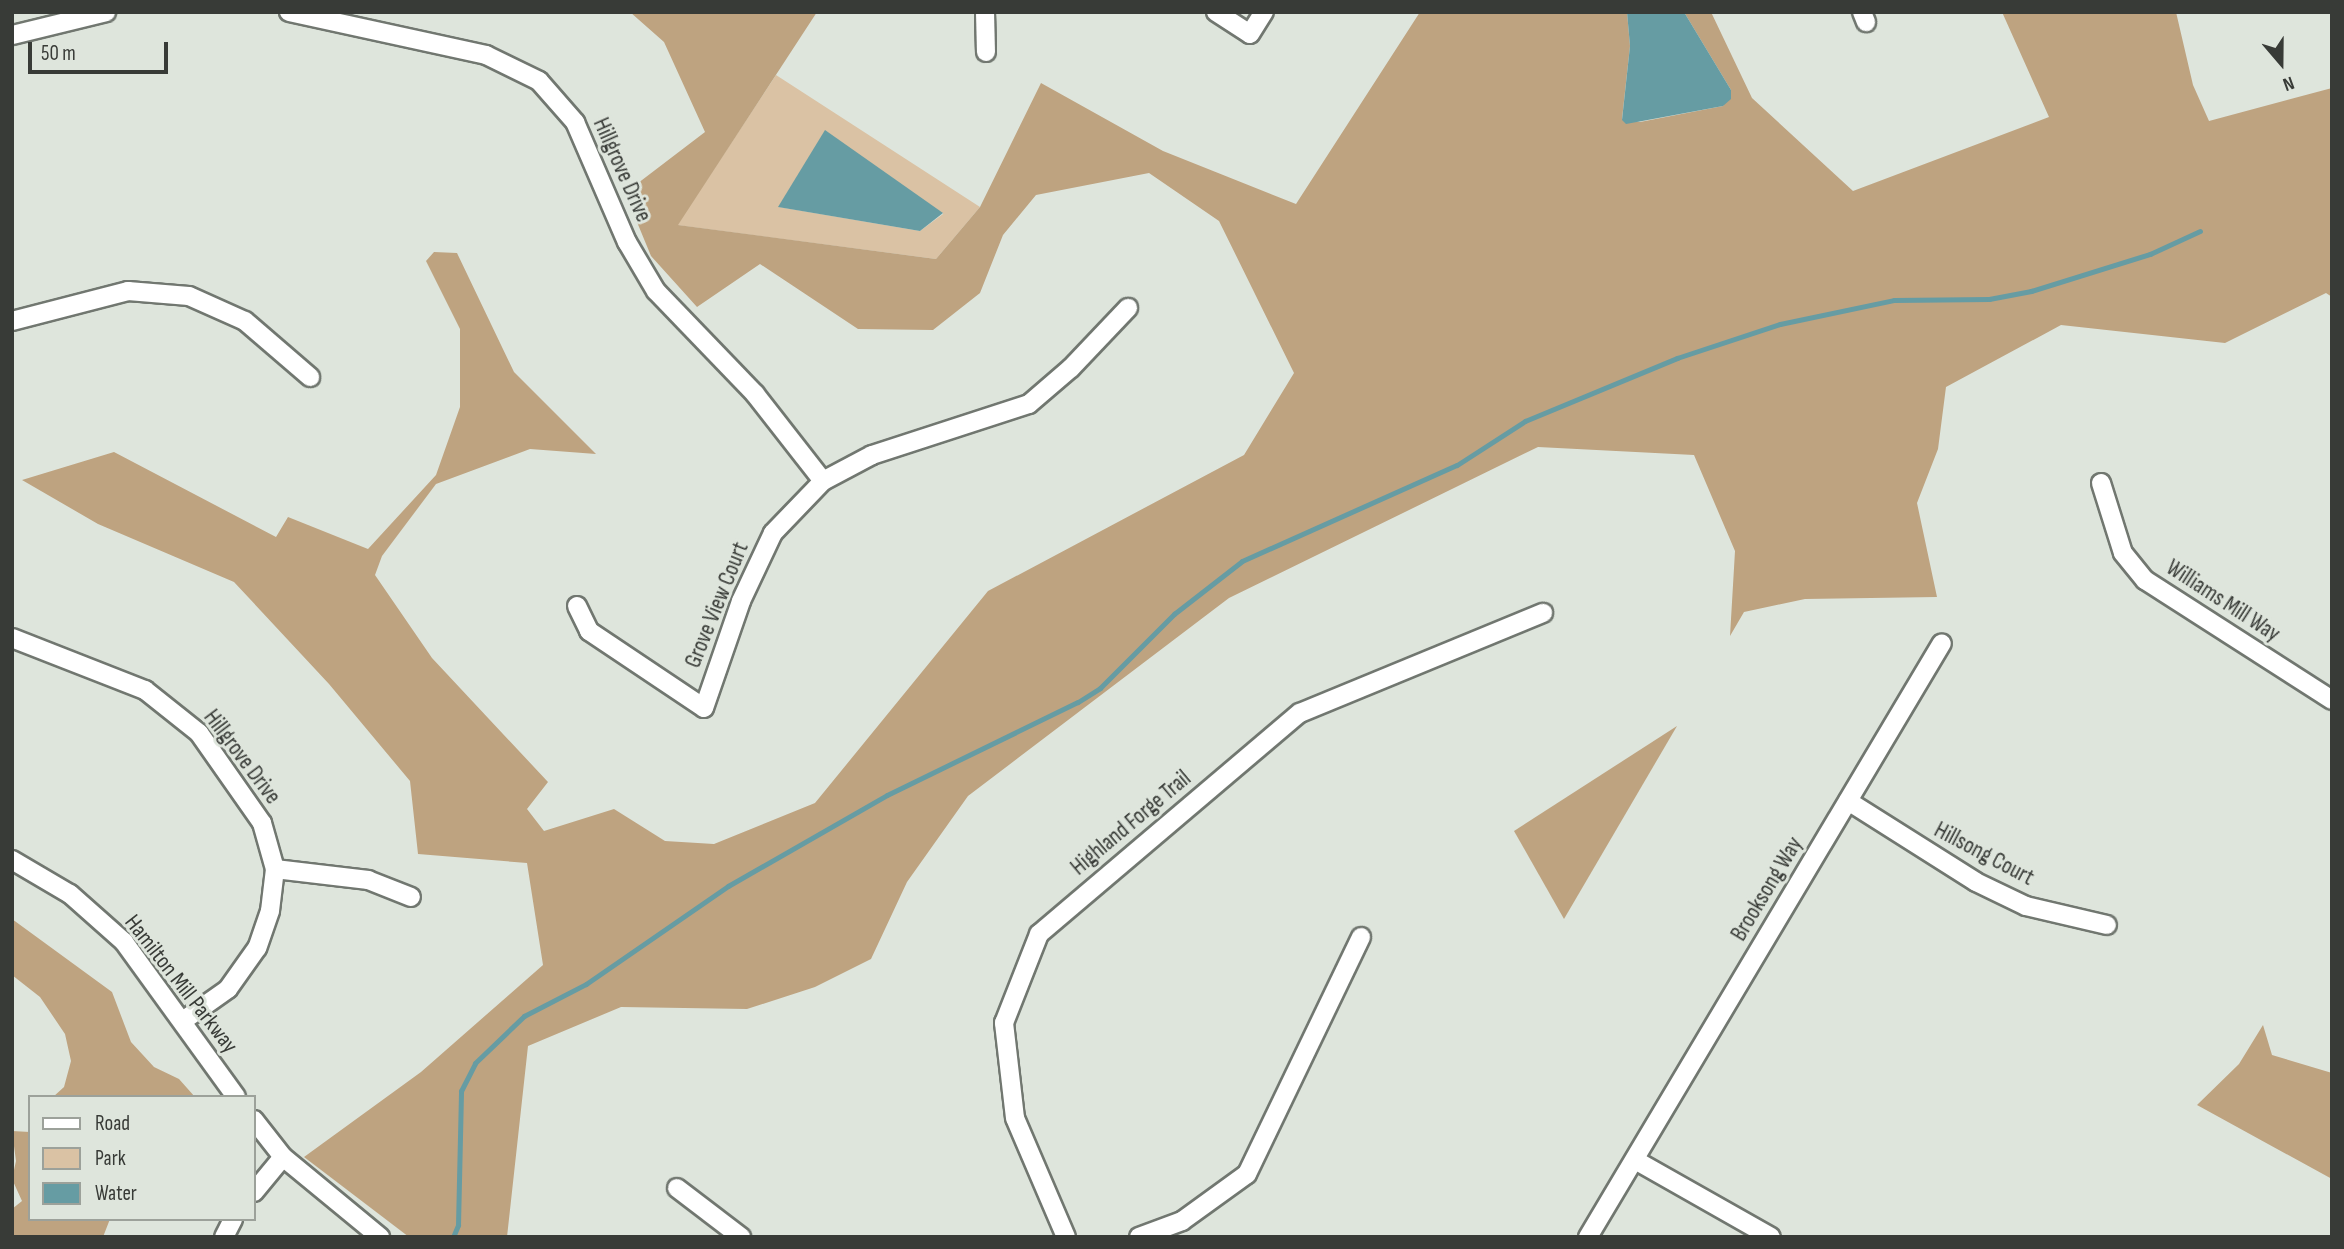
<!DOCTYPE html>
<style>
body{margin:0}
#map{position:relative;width:2344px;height:1249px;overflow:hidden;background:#dee5dc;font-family:"Sofia Sans Condensed",sans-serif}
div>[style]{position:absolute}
.green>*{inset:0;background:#dac2a4}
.forest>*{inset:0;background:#bea380}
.water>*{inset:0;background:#669ca3}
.stream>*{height:5px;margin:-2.5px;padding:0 2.5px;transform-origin:2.5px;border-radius:2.5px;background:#669ca3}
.roads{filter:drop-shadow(2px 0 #717770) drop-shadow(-2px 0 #717770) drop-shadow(0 2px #717770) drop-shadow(0 -2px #717770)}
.minor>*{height:18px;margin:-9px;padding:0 9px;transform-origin:9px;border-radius:9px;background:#fff}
span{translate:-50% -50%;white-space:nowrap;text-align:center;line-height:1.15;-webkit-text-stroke:6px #dee5dc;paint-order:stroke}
.street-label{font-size:23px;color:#383b37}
.frame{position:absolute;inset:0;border:14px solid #383b37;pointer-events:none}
.legend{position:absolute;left:28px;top:1095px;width:228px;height:126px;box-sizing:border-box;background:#dee5dc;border:2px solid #9ca19a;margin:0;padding:9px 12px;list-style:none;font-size:21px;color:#383b37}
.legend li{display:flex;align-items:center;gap:14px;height:35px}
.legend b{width:35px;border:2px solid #9ca19a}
.north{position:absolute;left:2246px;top:28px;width:70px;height:70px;-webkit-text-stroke:5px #dee5dc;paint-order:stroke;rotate:160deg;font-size:19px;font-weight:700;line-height:28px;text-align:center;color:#383b37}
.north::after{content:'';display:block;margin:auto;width:24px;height:32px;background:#383b37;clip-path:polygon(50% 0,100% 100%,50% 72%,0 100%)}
.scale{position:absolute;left:28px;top:42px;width:140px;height:32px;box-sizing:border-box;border:4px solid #383b37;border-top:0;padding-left:9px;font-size:21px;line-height:24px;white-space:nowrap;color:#383b37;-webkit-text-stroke:5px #dee5dc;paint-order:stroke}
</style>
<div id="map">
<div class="green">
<i style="clip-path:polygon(evenodd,776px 75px,980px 207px,936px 259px,677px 225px,776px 75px,779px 207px,943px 213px,943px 214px,920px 231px,779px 207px)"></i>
</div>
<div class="forest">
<i style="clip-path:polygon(630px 12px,817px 12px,678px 225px,936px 259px,980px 207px,1041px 83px,1163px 151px,1296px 204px,1420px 12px,1627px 12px,1630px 46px,1622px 119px,1640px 122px,1723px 106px,1731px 90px,1684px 12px,1711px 12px,1752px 98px,1853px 191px,2049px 117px,2002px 12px,2176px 12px,2193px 85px,2209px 121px,2332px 88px,2332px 297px,2326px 293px,2225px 343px,2061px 325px,1946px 387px,1938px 449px,1917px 503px,1937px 597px,1805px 599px,1744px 612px,1730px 636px,1735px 551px,1694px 455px,1538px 447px,1229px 598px,968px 796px,907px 882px,871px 959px,815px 987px,747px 1009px,621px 1007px,528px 1046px,507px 1237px,409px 1237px,304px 1157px,421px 1072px,543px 965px,527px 863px,418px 854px,410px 781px,329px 684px,234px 582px,98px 524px,22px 480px,114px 452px,276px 537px,288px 517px,368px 549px,436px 475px,460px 407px,460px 329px,426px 261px,434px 252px,457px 253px,514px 372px,596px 454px,530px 449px,436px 484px,382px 556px,375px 575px,432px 658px,548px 782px,527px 809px,544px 831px,614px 809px,665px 841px,714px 844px,815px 803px,988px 591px,1244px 455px,1294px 373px,1219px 221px,1149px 173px,1036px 195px,1003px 235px,980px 293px,933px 330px,858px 329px,760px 264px,697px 307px,651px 256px,625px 193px,705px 132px,664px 42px)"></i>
<i style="clip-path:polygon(1677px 726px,1564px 919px,1514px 831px)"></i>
<i style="clip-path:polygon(12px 919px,112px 992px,131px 1042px,154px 1067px,179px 1079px,195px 1097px,53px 1097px,64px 1087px,71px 1061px,65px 1034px,40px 997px,12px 975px)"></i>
<i style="clip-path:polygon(2263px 1025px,2272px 1055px,2332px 1073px,2332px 1179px,2197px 1105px,2239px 1064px)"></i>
<i style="clip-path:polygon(12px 1131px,30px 1132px,30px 1219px,110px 1219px,103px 1237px,12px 1237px,12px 1209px,22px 1201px,12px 1179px,16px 1161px)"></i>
</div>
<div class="water">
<i style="clip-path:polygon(1627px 12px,1684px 12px,1731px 90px,1731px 99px,1723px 106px,1626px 124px,1622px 120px,1630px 46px)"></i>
<i style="clip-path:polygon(825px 130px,943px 213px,920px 231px,778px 207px)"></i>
</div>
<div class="stream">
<i style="left:453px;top:1237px;width:13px;rotate:-67deg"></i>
<i style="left:458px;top:1225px;width:134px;rotate:-88.7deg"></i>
<i style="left:461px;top:1091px;width:31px;rotate:-63deg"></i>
<i style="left:475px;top:1063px;width:68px;rotate:-43.8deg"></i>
<i style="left:524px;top:1016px;width:70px;rotate:-27.3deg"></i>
<i style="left:586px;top:984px;width:173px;rotate:-34.6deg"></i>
<i style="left:728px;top:886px;width:183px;rotate:-29.8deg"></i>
<i style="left:887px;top:795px;width:212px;rotate:-26deg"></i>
<i style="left:1078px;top:702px;width:26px;rotate:-32deg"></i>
<i style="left:1100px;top:688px;width:105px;rotate:-45deg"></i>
<i style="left:1174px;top:614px;width:86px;rotate:-37.9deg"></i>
<i style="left:1242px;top:561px;width:235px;rotate:-24.1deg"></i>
<i style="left:1457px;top:465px;width:81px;rotate:-32.9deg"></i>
<i style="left:1525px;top:421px;width:165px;rotate:-22.5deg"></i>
<i style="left:1677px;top:358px;width:108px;rotate:-18.3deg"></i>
<i style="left:1780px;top:324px;width:116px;rotate:-11.9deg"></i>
<i style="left:1894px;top:300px;width:95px;rotate:-0.6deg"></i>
<i style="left:1989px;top:299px;width:43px;rotate:-10.8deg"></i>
<i style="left:2031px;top:291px;width:125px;rotate:-17.3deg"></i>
<i style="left:2150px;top:254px;width:55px;rotate:-24.7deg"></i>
</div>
<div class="roads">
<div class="minor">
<i style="left:289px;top:12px;width:202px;rotate:12.3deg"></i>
<i style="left:486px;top:55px;width:59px;rotate:26.1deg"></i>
<i style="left:539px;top:81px;width:55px;rotate:48.7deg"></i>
<i style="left:575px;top:122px;width:131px;rotate:66.6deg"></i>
<i style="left:627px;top:242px;width:57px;rotate:59.4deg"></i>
<i style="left:656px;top:291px;width:143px;rotate:46.1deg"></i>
<i style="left:755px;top:394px;width:110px;rotate:52deg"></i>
<i style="left:985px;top:12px;width:40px;rotate:88.6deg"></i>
<i style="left:1216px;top:12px;width:40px;rotate:32.9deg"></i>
<i style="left:1250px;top:34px;width:26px;rotate:-58deg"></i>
<i style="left:1862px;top:12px;width:11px;rotate:68deg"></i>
<i style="left:12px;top:35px;width:97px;rotate:-13.7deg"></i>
<i style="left:12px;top:321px;width:120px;rotate:-14.5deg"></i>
<i style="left:128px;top:291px;width:61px;rotate:4.7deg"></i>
<i style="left:189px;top:296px;width:61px;rotate:24.1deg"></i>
<i style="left:245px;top:321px;width:86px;rotate:40.7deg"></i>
<i style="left:2101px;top:483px;width:73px;rotate:72.6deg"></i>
<i style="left:2123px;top:553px;width:35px;rotate:51deg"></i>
<i style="left:2145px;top:580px;width:222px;rotate:32.7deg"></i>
<i style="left:577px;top:606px;width:28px;rotate:64deg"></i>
<i style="left:589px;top:631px;width:138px;rotate:33.8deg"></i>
<i style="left:704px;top:708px;width:113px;rotate:-70.9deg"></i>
<i style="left:741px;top:601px;width:75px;rotate:-64.8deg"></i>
<i style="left:773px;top:533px;width:72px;rotate:-46.1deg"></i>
<i style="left:823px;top:481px;width:55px;rotate:-28deg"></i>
<i style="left:872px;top:455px;width:165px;rotate:-18deg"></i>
<i style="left:1029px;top:404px;width:55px;rotate:-40.6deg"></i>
<i style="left:1071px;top:368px;width:83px;rotate:-46.5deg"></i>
<i style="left:12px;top:638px;width:143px;rotate:21.4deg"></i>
<i style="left:145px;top:690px;width:69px;rotate:38.5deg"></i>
<i style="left:199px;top:733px;width:110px;rotate:55deg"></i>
<i style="left:262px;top:823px;width:48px;rotate:74.2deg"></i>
<i style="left:275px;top:869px;width:42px;rotate:96.8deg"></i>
<i style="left:270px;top:911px;width:39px;rotate:109deg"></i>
<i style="left:257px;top:948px;width:50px;rotate:125.3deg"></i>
<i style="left:228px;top:989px;width:54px;rotate:144.8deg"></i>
<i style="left:1848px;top:801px;width:151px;rotate:32.3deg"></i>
<i style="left:1976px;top:882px;width:55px;rotate:25.6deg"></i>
<i style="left:2026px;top:906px;width:83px;rotate:13.2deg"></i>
<i style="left:12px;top:860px;width:67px;rotate:30.4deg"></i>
<i style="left:70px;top:894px;width:72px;rotate:41.6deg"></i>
<i style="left:124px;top:942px;width:191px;rotate:54.1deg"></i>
<i style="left:275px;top:869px;width:94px;rotate:6.7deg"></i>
<i style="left:368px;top:880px;width:46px;rotate:21.6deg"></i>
<i style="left:254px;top:1120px;width:47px;rotate:51.9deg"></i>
<i style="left:283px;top:1157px;width:126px;rotate:39.5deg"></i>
<i style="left:1635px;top:1160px;width:156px;rotate:29.5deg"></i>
<i style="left:677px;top:1188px;width:81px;rotate:37.4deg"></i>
<i style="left:254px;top:1192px;width:45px;rotate:-50.4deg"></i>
<i style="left:224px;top:1237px;width:20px;rotate:-63deg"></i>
<i style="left:1066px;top:1237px;width:129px;rotate:-113.2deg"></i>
<i style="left:1015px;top:1118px;width:96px;rotate:-96.6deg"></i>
<i style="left:1004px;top:1023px;width:96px;rotate:-68.5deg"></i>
<i style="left:1039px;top:934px;width:342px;rotate:-40.3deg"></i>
<i style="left:1300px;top:713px;width:263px;rotate:-22.4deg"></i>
<i style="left:1139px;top:1237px;width:46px;rotate:-20.4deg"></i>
<i style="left:1182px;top:1221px;width:80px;rotate:-35.9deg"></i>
<i style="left:1247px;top:1174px;width:263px;rotate:-64.3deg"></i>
<i style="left:1588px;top:1237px;width:691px;rotate:-59.21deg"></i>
</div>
</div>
<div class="street-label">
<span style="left:622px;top:170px;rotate:66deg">Hillgrove Drive</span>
<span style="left:2223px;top:601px;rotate:33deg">Williams Mill Way</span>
<span style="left:717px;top:605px;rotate:-68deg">Grove View Court</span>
<span style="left:242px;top:757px;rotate:53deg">Hillgrove Drive</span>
<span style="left:1131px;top:823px;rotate:-40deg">Highland Forge Trail</span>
<span style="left:1984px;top:854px;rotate:28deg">Hillsong Court</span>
<span style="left:1767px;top:889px;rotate:-59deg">Brooksong Way</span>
<span style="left:181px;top:984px;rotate:52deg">Hamilton Mill Parkway</span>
</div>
<div class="frame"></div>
<ul class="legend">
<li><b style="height:9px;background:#fff"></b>Road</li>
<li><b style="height:19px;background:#dac2a4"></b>Park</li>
<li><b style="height:19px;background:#669ca3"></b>Water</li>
</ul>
<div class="north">N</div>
<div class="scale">50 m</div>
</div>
